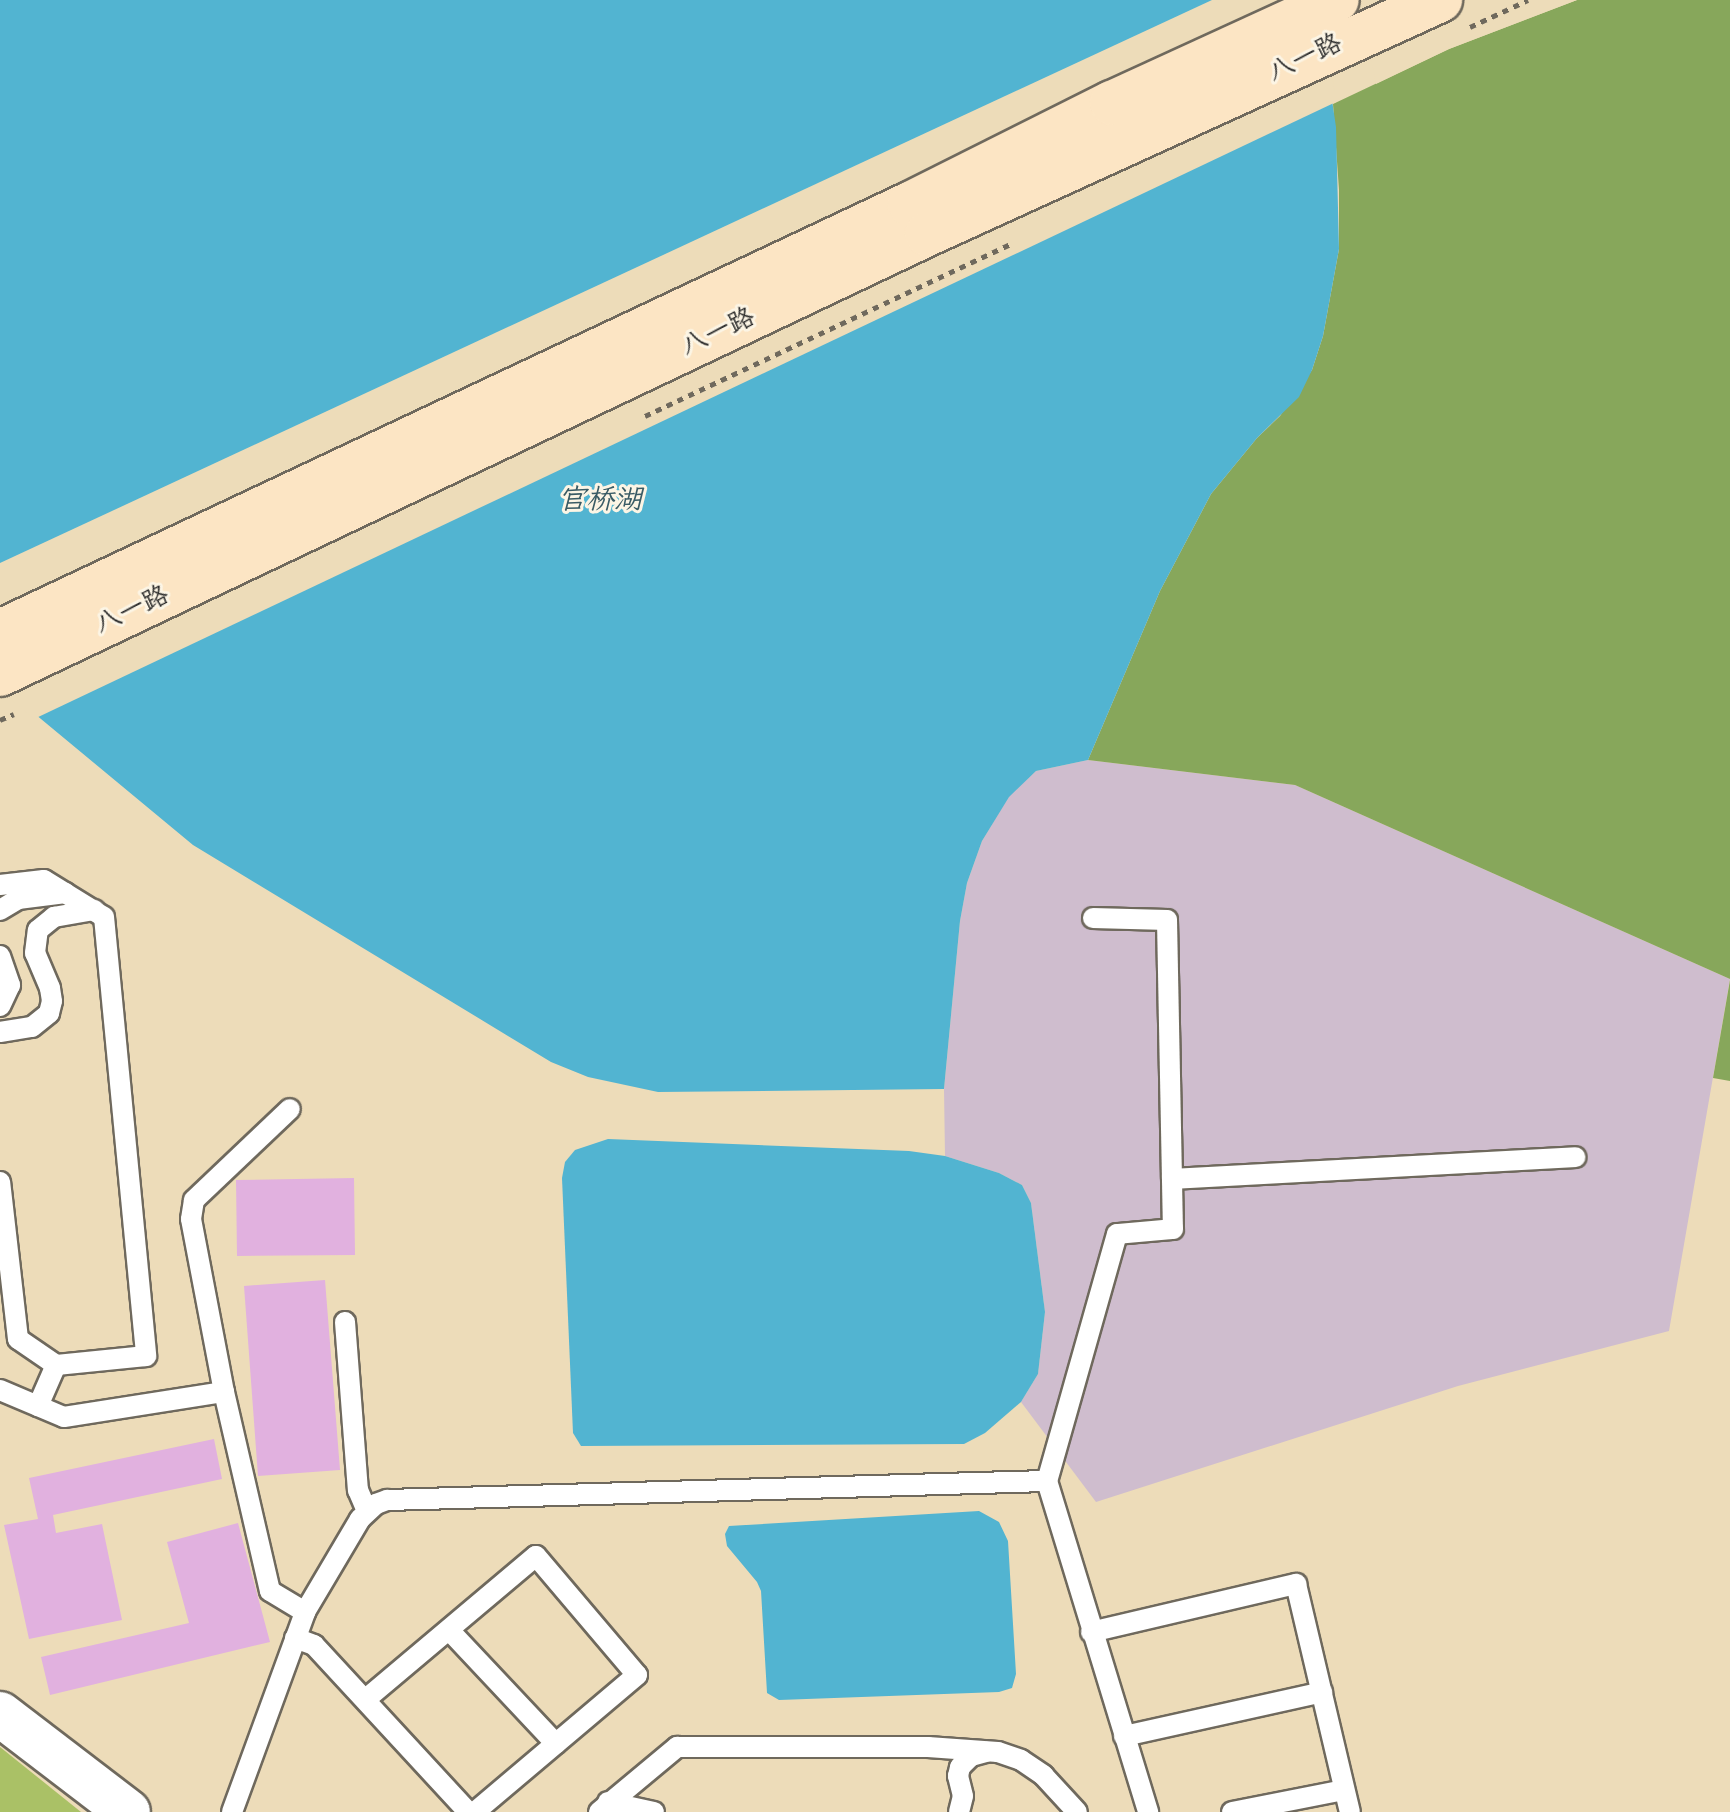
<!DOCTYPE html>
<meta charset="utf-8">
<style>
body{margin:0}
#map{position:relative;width:1730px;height:1812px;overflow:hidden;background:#eddcb9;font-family:Dekko,"LXGW WenKai TC",sans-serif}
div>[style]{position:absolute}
.industrial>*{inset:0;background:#cfbdce}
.green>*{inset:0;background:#aac166}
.forest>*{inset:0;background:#87a75b}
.water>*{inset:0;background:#52b4d1}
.pier>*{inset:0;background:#eddcb9}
.building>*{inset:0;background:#e1b1df}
.path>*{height:5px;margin-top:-2.5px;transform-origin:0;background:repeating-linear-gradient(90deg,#6f695d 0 6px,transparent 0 12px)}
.roads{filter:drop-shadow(2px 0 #6f695d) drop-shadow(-2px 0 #6f695d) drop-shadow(0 2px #6f695d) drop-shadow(0 -2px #6f695d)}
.service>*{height:20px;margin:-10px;padding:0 10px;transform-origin:10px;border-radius:10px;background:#fff}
.tertiary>*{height:44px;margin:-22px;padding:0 22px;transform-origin:22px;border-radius:22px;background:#fff}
.secondary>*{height:44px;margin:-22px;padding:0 22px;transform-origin:22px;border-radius:22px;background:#fce5c4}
span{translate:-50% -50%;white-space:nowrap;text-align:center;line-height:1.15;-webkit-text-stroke:6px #fcf5e5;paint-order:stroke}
.street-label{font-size:26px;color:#2b2b2b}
.water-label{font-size:28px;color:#395b65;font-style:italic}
</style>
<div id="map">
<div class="industrial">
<i style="clip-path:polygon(1088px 760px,1295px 785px,1730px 979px,1669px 1331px,1458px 1386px,1096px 1502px,1021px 1402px,1038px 1374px,1045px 1312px,1031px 1203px,1022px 1185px,999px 1173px,945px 1156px,944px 1089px,960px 921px,967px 883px,982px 841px,1009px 796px,1036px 771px)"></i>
</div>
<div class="green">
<i style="clip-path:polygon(0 1747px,81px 1812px,0 1812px)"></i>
</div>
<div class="forest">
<i style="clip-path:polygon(1577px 0,1730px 0,1730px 979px,1295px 785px,1088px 760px,1160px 591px,1211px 494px,1257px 438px,1280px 416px,1312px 370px,1323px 336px,1339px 249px,1339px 190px,1333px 104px,1449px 49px)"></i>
<i style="clip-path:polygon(1730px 980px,1730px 1081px,1713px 1078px)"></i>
</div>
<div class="water">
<i style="clip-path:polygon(0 0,1317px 0,1336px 127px,1339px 249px,1323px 336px,1312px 370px,1299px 397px,1257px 438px,1211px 494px,1160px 591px,1088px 760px,1036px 771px,1009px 797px,982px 841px,967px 883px,960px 921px,944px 1089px,658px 1092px,588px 1077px,551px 1062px,193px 845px,0 685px)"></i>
<i style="clip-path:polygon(608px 1139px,909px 1151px,945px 1156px,999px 1173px,1022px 1185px,1031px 1203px,1045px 1312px,1038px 1374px,1021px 1402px,985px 1433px,964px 1444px,581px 1446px,573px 1433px,562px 1178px,565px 1162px,575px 1150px)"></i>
<i style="clip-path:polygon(979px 1511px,999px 1522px,1008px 1541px,1016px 1674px,1012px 1688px,999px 1692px,779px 1700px,767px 1693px,761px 1591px,757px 1582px,727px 1546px,725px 1534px,729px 1526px)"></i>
</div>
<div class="pier">
<i style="clip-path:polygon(1212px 0,1321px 0,1336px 102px,34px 719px,0 690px,0 563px)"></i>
<i style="clip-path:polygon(1360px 0,1577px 0,1449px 49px,1376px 84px)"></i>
</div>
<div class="building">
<i style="clip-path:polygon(354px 1178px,355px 1255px,237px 1256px,236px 1180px)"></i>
<i style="clip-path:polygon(325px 1280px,340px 1470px,258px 1476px,244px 1286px)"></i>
<i style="clip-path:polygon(214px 1439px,222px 1479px,53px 1515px,56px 1533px,102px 1524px,122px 1620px,29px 1639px,4px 1525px,38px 1519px,29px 1478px)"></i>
<i style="clip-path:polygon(238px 1523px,270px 1642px,50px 1695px,41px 1657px,189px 1623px,167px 1542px)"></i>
</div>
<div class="path">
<i style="left:1470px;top:27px;width:64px;rotate:-25deg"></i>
<i style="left:645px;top:416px;width:406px;rotate:-25.2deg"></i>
<i style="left:0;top:720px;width:15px;rotate:-23deg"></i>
</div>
<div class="roads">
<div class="service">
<i style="left:0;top:885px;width:44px;rotate:-6.5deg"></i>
<i style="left:44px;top:880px;width:70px;rotate:31.7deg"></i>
<i style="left:104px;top:917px;width:441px;rotate:84.5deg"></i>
<i style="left:146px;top:1356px;width:90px;rotate:174.3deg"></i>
<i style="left:56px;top:1365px;width:46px;rotate:-145.6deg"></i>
<i style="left:18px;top:1339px;width:158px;rotate:-96.5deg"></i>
<i style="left:0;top:910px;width:21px;rotate:-31deg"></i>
<i style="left:18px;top:899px;width:48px;rotate:-7.1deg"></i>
<i style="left:1093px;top:918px;width:74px;rotate:1.5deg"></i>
<i style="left:1167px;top:920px;width:309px;rotate:88.9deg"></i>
<i style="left:1173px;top:1229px;width:56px;rotate:174.9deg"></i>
<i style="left:1117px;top:1234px;width:257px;rotate:105.8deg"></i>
<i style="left:1047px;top:1481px;width:346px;rotate:73deg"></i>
<i style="left:0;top:956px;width:31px;rotate:71deg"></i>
<i style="left:10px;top:985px;width:23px;rotate:115deg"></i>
<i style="left:0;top:1032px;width:32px;rotate:-9deg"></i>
<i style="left:32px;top:1027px;width:22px;rotate:-39deg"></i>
<i style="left:49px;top:1013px;width:12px;rotate:-76deg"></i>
<i style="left:52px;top:1001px;width:13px;rotate:-99deg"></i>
<i style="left:50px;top:988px;width:38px;rotate:-113deg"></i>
<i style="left:35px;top:953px;width:23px;rotate:-83deg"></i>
<i style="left:38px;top:930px;width:21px;rotate:-39deg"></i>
<i style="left:54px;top:917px;width:41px;rotate:-9.9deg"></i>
<i style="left:1172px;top:1179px;width:404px;rotate:-3.1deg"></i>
<i style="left:345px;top:1322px;width:169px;rotate:85.6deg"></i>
<i style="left:358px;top:1490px;width:23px;rotate:67deg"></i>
<i style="left:0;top:1390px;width:69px;rotate:22.9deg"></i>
<i style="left:64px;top:1417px;width:162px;rotate:-8.9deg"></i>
<i style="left:224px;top:1392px;width:204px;rotate:77deg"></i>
<i style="left:270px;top:1591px;width:41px;rotate:31deg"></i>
<i style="left:224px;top:1392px;width:176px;rotate:-100.8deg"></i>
<i style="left:191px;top:1219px;width:19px;rotate:-81deg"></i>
<i style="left:194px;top:1200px;width:132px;rotate:-43.5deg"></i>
<i style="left:38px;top:1406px;width:45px;rotate:-66.3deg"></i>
<i style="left:449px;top:1630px;width:156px;rotate:46.8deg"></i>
<i style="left:1091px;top:1632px;width:211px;rotate:-13.2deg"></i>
<i style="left:1296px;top:1584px;width:234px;rotate:76.7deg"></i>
<i style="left:295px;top:1638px;width:20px;rotate:20deg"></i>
<i style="left:314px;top:1645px;width:227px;rotate:47.3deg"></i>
<i style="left:366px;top:1699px;width:222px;rotate:-40.1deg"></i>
<i style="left:536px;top:1556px;width:156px;rotate:49.7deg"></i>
<i style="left:637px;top:1675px;width:212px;rotate:139.8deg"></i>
<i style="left:1124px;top:1736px;width:203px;rotate:-12.5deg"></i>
<i style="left:608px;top:1802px;width:47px;rotate:12.3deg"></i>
<i style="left:232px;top:1812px;width:213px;rotate:-69.9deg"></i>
<i style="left:305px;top:1612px;width:108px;rotate:-59.4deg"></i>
<i style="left:360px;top:1519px;width:22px;rotate:-43deg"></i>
<i style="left:376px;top:1504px;width:12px;rotate:-20deg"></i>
<i style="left:387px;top:1500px;width:660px;rotate:-1.65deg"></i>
<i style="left:599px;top:1812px;width:102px;rotate:-39.8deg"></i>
<i style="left:677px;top:1747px;width:251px"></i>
<i style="left:928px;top:1747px;width:70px;rotate:4.1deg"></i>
<i style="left:998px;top:1752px;width:24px;rotate:19deg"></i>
<i style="left:1021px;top:1760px;width:27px;rotate:34deg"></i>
<i style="left:1043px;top:1775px;width:50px;rotate:47.4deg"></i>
<i style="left:959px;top:1812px;width:16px;rotate:-76deg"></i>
<i style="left:963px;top:1796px;width:21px;rotate:-104deg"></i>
<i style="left:958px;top:1776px;width:9px;rotate:-77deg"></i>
<i style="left:960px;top:1767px;width:16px;rotate:-45deg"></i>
<i style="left:971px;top:1756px;width:16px;rotate:-15deg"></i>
<i style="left:1232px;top:1812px;width:114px;rotate:-11.1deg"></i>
</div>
<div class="tertiary">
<i style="left:0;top:1714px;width:161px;rotate:37.4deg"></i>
</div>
<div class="secondary">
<i style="left:0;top:632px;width:1006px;rotate:-25.19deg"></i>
<i style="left:910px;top:204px;width:226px;rotate:-26.6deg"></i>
<i style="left:1112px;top:103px;width:247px;rotate:-24.6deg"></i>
<i style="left:0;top:674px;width:1026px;rotate:-25.39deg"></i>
<i style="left:927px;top:234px;width:564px;rotate:-24.52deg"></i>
</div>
</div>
<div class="street-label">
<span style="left:1306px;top:60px;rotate:-25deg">八一路</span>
<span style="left:719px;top:334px;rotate:-25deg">八一路</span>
<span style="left:133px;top:612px;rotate:-25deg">八一路</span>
</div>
<div class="water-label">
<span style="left:600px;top:503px">官桥湖</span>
</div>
</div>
